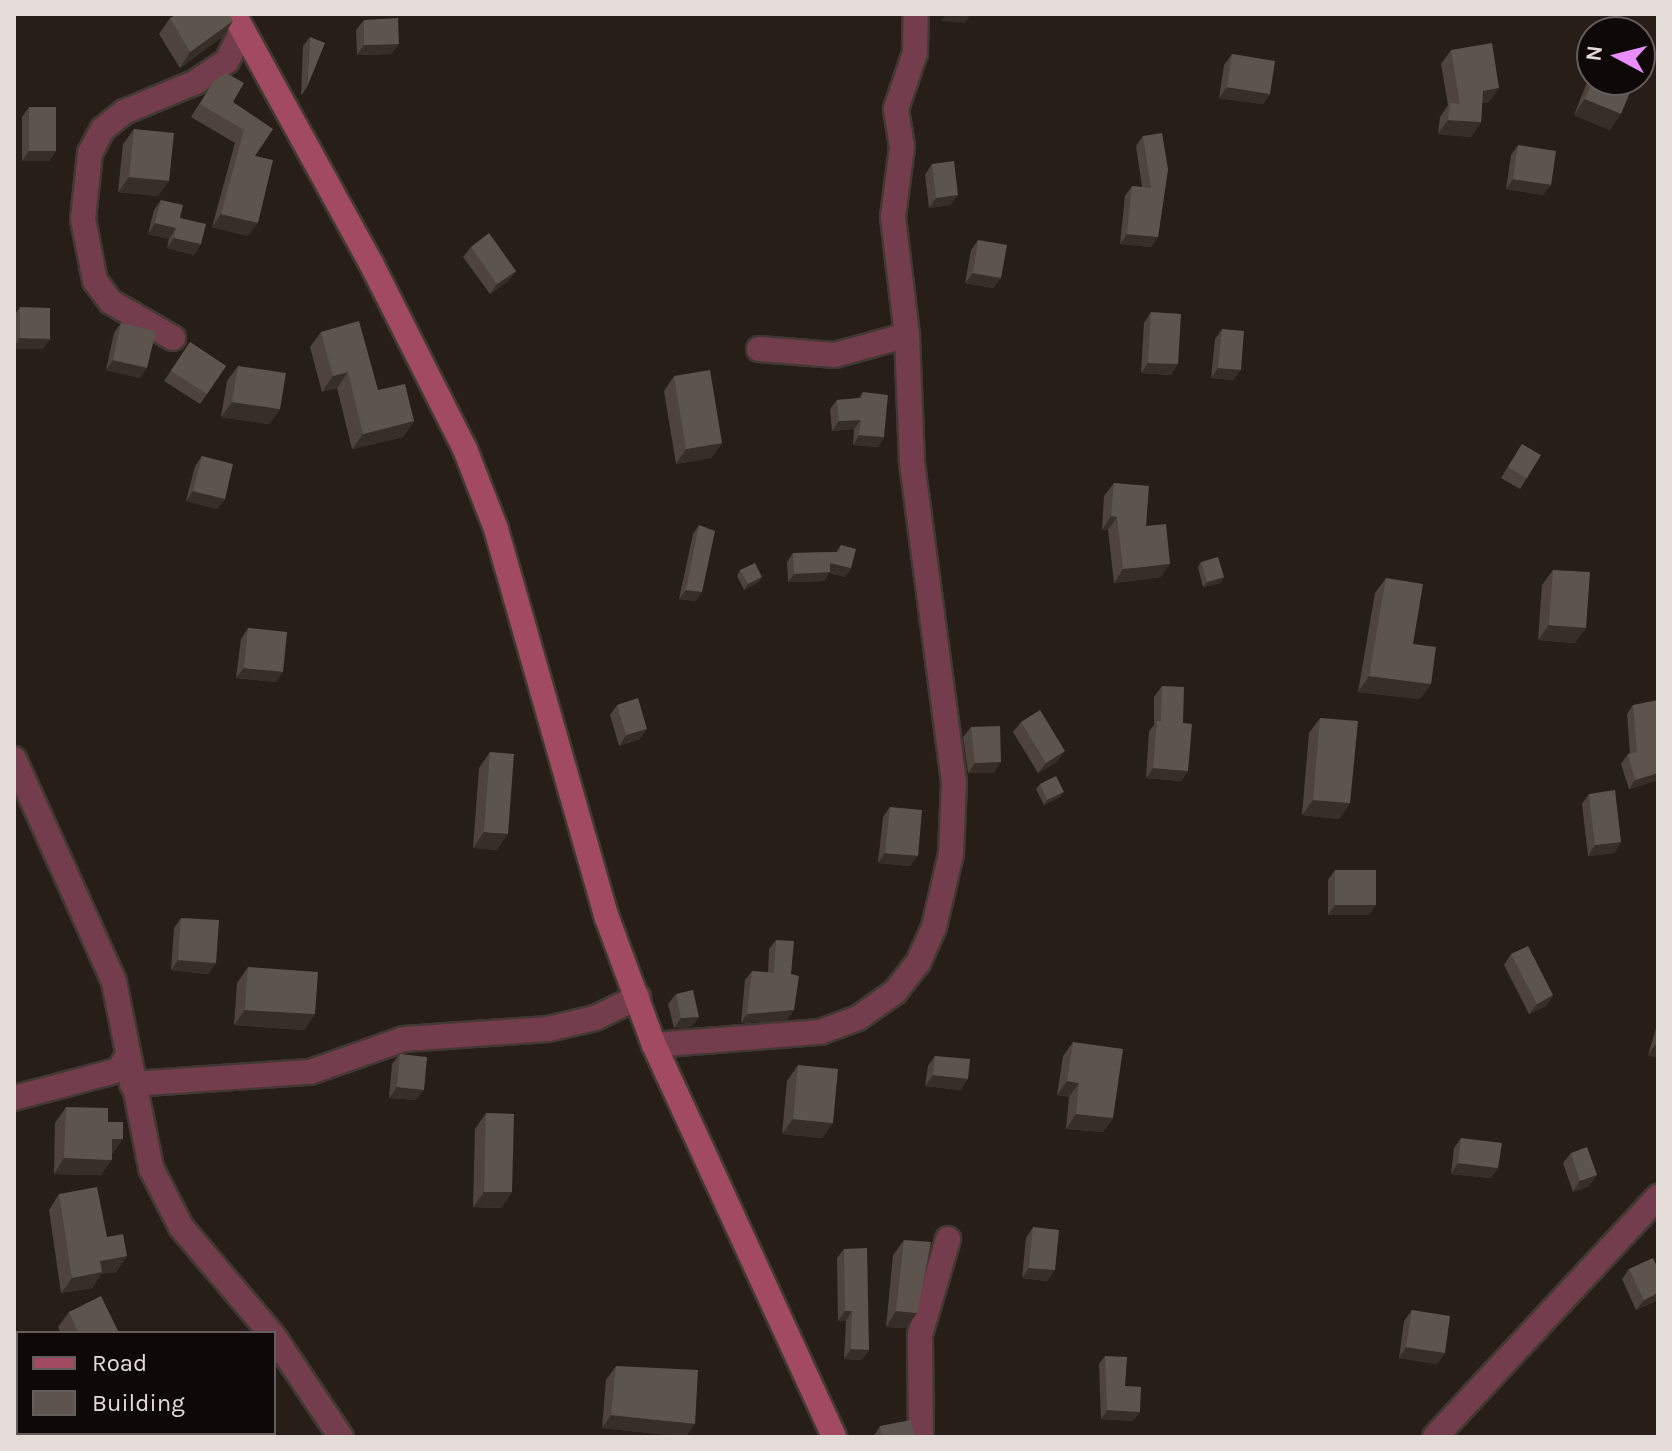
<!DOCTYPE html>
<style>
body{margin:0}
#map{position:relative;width:1672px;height:1451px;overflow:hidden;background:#281e19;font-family:Karla,sans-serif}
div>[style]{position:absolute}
.roads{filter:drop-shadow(2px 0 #423834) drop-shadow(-2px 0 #423834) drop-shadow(0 2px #423834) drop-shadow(0 -2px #423834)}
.minor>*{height:24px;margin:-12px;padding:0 12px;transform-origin:12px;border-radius:12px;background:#743d4b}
.secondary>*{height:24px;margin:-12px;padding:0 12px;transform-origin:12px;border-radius:12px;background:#a24a62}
.wall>*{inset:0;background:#4e433f}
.shaded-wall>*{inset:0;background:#382e29}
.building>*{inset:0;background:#5e544f}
span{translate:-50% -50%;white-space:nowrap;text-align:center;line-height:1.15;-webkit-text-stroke:6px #0e0907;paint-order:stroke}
.frame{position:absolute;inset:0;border:16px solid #e3dbd8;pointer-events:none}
.legend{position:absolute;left:16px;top:1331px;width:260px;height:104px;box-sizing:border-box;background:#0e0907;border:2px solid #635d5b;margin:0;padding:10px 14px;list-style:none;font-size:24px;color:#e3dbd8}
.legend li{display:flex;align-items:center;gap:16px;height:40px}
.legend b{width:40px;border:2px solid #635d5b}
.north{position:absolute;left:1576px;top:16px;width:80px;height:80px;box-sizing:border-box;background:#0e0907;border:2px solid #635d5b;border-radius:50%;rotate:277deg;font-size:22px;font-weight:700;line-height:32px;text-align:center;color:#e3dbd8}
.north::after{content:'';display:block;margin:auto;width:28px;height:36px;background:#e88eff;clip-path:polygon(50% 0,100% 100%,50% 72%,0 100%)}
</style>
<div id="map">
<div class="roads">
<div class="minor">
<i style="left:173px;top:338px;width:72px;rotate:-149.9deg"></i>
<i style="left:111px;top:302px;width:26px;rotate:-127deg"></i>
<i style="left:95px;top:281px;width:63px;rotate:-101deg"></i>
<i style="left:83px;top:219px;width:66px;rotate:-83.9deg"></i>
<i style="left:90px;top:153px;width:27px;rotate:-62deg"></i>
<i style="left:103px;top:129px;width:27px;rotate:-39deg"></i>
<i style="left:124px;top:112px;width:78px;rotate:-22.6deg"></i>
<i style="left:196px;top:82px;width:37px;rotate:-34deg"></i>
<i style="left:227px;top:61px;width:34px;rotate:-64deg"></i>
<i style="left:759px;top:349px;width:76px;rotate:4.5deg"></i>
<i style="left:835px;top:355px;width:75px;rotate:-15.5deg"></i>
<i style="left:14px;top:759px;width:244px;rotate:65.8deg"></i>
<i style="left:114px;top:982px;width:190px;rotate:78.7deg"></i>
<i style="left:151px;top:1168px;width:66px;rotate:63deg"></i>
<i style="left:181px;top:1227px;width:139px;rotate:49.7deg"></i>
<i style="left:654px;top:1045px;width:167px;rotate:-4.5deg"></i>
<i style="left:820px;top:1032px;width:40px;rotate:-20.2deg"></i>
<i style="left:858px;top:1018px;width:45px;rotate:-35.1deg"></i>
<i style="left:895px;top:992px;width:37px;rotate:-52deg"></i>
<i style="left:918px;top:963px;width:39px;rotate:-66deg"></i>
<i style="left:934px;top:927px;width:75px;rotate:-76.9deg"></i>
<i style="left:951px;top:854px;width:72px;rotate:-87.6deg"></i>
<i style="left:954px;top:782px;width:324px;rotate:-97.5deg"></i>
<i style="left:912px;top:461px;width:126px;rotate:-92.3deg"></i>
<i style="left:907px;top:335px;width:119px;rotate:-96.8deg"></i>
<i style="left:893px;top:217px;width:71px;rotate:-82.7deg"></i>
<i style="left:902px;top:147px;width:38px;rotate:-99deg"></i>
<i style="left:896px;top:109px;width:59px;rotate:-71.3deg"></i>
<i style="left:915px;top:53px;width:39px;rotate:-89deg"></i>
<i style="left:132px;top:1084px;width:178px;rotate:-3.9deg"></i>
<i style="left:310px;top:1072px;width:100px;rotate:-19.3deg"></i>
<i style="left:404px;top:1039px;width:144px;rotate:-4deg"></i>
<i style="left:548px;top:1029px;width:48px;rotate:-13.2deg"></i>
<i style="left:595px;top:1018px;width:48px;rotate:-26deg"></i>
<i style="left:14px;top:1098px;width:109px;rotate:-14.9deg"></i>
<i style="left:119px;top:1070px;width:17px;rotate:-59deg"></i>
<i style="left:274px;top:1337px;width:120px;rotate:56.2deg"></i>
<i style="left:921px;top:1437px;width:102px;rotate:-90.6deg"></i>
<i style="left:920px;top:1335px;width:100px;rotate:-73.7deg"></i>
<i style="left:1435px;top:1437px;width:328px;rotate:-47.1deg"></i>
</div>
<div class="secondary">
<i style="left:234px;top:14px;width:286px;rotate:61.2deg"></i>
<i style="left:372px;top:265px;width:206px;rotate:63.2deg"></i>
<i style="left:465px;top:449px;width:86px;rotate:68.8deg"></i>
<i style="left:496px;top:529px;width:405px;rotate:74.1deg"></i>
<i style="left:607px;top:918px;width:135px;rotate:69.7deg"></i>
<i style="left:654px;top:1045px;width:431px;rotate:65.3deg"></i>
</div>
</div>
<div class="wall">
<i style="clip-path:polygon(170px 18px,233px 21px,222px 37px,180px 68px,159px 34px)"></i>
<i style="clip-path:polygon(364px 20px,399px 44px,391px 54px,357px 55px,356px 30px)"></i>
<i style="clip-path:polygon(310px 37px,307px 87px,301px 96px,303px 46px)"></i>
<i style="clip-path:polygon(1451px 50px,1489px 102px,1482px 103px,1481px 122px,1471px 137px,1438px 134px,1440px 117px,1448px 105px,1441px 64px)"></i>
<i style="clip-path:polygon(1232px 54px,1270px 94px,1263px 104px,1219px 98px,1224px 65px)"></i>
<i style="clip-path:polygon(1592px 70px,1592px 80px,1610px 130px,1574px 115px)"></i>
<i style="clip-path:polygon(213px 82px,233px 102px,255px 156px,248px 236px,212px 227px,235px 143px,191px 117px)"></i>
<i style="clip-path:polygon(29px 107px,56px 151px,49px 161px,22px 161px,22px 117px)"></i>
<i style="clip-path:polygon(134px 129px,158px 196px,118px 192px,123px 144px)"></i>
<i style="clip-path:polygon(1143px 136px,1168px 169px,1158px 237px,1151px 247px,1120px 244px,1125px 196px,1132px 186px,1142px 187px,1136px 146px)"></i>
<i style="clip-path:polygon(1518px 145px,1543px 195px,1506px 189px,1511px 155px)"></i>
<i style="clip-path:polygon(932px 164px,951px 205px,929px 208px,925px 175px)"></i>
<i style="clip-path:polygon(161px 200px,180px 218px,201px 244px,194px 255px,167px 248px,169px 239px,148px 234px,154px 210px)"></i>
<i style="clip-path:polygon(978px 240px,1001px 278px,993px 288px,965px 283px,971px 250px)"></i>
<i style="clip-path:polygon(471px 247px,516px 271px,508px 281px,490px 294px,463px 257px)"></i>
<i style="clip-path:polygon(20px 307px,43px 349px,14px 349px,14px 316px)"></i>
<i style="clip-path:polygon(1151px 312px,1171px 375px,1141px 373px,1144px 323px)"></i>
<i style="clip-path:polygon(121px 323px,140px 378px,106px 370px,114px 333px)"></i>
<i style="clip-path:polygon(1222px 329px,1233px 380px,1211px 378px,1215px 339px)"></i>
<i style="clip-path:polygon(321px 332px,378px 390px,414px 421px,403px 437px,352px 449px,337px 388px,322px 392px,310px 347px)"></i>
<i style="clip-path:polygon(190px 342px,226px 366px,200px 404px,164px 381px)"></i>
<i style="clip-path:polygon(238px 366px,280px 409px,269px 424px,221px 417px,227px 381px)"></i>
<i style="clip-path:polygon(674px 376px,722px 443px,711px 458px,676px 464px,664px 391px)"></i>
<i style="clip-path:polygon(863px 392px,884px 437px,878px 447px,853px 445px,854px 429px,832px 431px,830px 409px,837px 400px,859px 398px)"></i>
<i style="clip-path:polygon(1522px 444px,1527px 478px,1520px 489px,1501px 478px)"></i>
<i style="clip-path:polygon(202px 456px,225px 499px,217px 509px,186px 501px,195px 466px)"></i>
<i style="clip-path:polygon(1114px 483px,1146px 526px,1161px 577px,1114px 583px,1108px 530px,1102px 530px,1104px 496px)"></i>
<i style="clip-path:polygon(699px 525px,696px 601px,679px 599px,693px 534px)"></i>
<i style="clip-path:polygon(841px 545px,851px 568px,845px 577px,829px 573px,824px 581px,788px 582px,787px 562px,793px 553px,836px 552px)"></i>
<i style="clip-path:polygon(1201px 562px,1224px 577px,1220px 583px,1203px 587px,1198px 567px)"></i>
<i style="clip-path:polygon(740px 570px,759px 582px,744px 590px,737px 576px)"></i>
<i style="clip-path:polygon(1553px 570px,1575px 643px,1538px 640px,1542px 585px)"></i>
<i style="clip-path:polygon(1386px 578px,1413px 644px,1431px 684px,1420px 699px,1358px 692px,1375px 593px)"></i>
<i style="clip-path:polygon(248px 628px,276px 682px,236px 678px,241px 639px)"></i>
<i style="clip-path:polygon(1162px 686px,1183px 723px,1188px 771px,1181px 781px,1146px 778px,1149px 731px,1154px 725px,1154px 697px)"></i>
<i style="clip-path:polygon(617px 705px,640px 739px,619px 746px,610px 715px)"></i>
<i style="clip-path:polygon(1633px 705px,1655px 781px,1629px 789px,1621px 764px,1628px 754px,1630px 754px,1627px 714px)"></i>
<i style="clip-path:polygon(1320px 718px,1350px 803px,1339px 819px,1302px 815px,1309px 733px)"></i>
<i style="clip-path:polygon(1021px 722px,1057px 762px,1038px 773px,1013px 732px)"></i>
<i style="clip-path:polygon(971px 727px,994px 773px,968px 773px,963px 737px)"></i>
<i style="clip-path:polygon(490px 752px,497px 850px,473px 848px,479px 768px)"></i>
<i style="clip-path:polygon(1040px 784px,1060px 797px,1044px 805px,1036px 789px)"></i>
<i style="clip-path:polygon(1589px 794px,1621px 842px,1614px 853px,1588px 856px,1582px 804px)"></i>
<i style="clip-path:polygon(890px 807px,910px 866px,878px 863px,883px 817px)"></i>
<i style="clip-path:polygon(1335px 870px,1369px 915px,1328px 915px,1328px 880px)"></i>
<i style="clip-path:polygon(181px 918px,216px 963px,208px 974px,171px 970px,174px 928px)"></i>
<i style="clip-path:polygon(776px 940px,787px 1020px,741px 1023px,745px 980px,752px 971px,768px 972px,769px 949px)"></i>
<i style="clip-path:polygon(1511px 954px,1553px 995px,1546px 1006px,1529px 1014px,1504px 965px)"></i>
<i style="clip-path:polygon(248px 967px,315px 1014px,304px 1030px,234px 1025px,237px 983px)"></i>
<i style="clip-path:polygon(676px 994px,692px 1027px,674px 1028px,668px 1004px)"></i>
<i style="clip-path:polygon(1658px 1022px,1658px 1058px,1648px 1055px)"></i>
<i style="clip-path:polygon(1073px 1042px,1113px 1118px,1103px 1132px,1066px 1129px,1069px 1097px,1057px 1095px,1063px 1056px)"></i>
<i style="clip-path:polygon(400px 1054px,416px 1100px,389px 1098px,392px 1064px)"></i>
<i style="clip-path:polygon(935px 1056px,961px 1090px,925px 1086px,928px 1066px)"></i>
<i style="clip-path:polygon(798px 1065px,833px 1123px,822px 1138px,782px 1134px,787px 1081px)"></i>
<i style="clip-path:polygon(66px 1107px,108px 1122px,112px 1155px,101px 1175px,54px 1174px,55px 1123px)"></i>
<i style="clip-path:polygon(486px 1113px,512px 1192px,501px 1208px,473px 1207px,475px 1129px)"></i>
<i style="clip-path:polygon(1461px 1138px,1498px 1168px,1491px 1178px,1451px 1174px,1454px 1148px)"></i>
<i style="clip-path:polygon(1571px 1153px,1589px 1186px,1573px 1192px,1563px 1163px)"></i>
<i style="clip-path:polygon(59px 1194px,127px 1256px,116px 1272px,101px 1274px,92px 1288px,61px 1293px,49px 1210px)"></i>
<i style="clip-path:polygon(1033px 1227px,1048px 1281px,1022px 1278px,1026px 1238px)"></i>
<i style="clip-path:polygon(904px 1240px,917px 1313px,906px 1328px,886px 1327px,893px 1255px)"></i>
<i style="clip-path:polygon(844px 1249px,862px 1360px,844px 1359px,846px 1321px,838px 1321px,837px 1258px)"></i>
<i style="clip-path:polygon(1629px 1269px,1658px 1300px,1636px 1310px,1622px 1279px)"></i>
<i style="clip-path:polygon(1412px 1310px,1445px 1353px,1437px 1364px,1399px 1358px,1404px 1321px)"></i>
<i style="clip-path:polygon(69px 1312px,119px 1333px,61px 1333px,58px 1327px)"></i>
<i style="clip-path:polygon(1105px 1356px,1125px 1386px,1133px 1421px,1101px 1419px,1099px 1364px)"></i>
<i style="clip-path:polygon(616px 1366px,686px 1437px,602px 1428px,606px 1380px)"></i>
<i style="clip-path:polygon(880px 1426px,915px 1437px,873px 1437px)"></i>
</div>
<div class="shaded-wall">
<i style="clip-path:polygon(946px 14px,971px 14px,965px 23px,941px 21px)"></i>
<i style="clip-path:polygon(233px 21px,222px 37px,180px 68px,190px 52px)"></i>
<i style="clip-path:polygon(399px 44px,391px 54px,357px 55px,364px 45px)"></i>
<i style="clip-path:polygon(1227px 87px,1270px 94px,1263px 104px,1219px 98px)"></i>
<i style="clip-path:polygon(1499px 88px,1489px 102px,1473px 105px,1483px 91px)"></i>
<i style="clip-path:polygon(1585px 99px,1621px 114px,1610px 130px,1574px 115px)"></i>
<i style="clip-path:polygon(1448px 120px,1481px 122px,1471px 137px,1438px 134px)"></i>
<i style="clip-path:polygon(29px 151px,56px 151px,49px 161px,22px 161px)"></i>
<i style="clip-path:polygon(129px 177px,169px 181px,158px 196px,118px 192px)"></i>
<i style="clip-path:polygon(1513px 179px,1551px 185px,1543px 195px,1506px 189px)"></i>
<i style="clip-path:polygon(958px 195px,951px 205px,929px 208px,936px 198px)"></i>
<i style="clip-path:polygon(221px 214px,258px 223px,248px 236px,212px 227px)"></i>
<i style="clip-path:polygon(155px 223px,176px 228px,169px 239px,148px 234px)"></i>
<i style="clip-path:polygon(1127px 234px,1158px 237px,1151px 247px,1120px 244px)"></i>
<i style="clip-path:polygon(174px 238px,201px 244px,194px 255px,167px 248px)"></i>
<i style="clip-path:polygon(516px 271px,508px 281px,490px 294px,497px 284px)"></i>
<i style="clip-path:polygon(973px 273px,1001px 278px,993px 288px,965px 283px)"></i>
<i style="clip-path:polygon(20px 338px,50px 339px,43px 349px,14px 349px,14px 346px)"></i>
<i style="clip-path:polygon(113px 360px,147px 368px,140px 378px,106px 370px)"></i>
<i style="clip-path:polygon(1148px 363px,1178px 364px,1171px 375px,1141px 373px)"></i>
<i style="clip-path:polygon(1218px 368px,1241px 370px,1233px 380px,1211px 378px)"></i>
<i style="clip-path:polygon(348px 372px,337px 388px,322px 392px,333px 376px)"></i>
<i style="clip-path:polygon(232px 402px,280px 409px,269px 424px,221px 417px)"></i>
<i style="clip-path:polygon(861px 420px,854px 429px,832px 431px,839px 421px)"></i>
<i style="clip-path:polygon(414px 421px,403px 437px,352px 449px,363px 434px)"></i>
<i style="clip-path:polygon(859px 435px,884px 437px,878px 447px,853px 445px)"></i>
<i style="clip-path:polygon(722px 443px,711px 458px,676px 464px,686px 449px)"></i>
<i style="clip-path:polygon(193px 491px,225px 499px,217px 509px,186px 501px)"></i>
<i style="clip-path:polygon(1111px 516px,1117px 517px,1108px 530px,1102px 530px)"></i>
<i style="clip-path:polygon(830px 563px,851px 568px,845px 577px,829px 573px,824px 581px,788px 582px,794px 574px)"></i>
<i style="clip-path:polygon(1170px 564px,1161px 577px,1114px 583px,1123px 569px)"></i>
<i style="clip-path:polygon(762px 577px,759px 582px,744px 590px,748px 584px)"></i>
<i style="clip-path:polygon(1224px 577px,1220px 583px,1203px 587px,1207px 582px)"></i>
<i style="clip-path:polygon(686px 590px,702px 592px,696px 601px,679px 599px)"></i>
<i style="clip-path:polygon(1549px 625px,1586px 628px,1575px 643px,1538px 640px)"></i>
<i style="clip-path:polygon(244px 668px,283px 672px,276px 682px,236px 678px)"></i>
<i style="clip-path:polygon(1369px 676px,1431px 684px,1420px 699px,1358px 692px)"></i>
<i style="clip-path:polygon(647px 729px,640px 739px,619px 746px,626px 735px)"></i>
<i style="clip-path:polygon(1065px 751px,1057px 762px,1038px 773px,1046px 763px)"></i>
<i style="clip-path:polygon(1001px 762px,994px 773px,968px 773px,975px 763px)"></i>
<i style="clip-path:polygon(1153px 768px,1188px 771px,1181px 781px,1146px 778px)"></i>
<i style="clip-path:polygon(1658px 773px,1658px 777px,1655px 781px,1629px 789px,1635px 780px)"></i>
<i style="clip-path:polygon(1064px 792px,1060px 797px,1044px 805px,1047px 800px)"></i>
<i style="clip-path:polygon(1313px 800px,1350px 803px,1339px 819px,1302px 815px)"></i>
<i style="clip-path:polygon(484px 832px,508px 834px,497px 850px,473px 848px)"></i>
<i style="clip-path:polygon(1621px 842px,1614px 853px,1588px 856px,1595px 845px)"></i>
<i style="clip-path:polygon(885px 853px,918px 856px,910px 866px,878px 863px)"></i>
<i style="clip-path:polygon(1335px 905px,1376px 905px,1369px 915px,1328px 915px)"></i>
<i style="clip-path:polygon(178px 960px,216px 963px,208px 974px,171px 970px)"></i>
<i style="clip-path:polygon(1553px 995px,1546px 1006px,1529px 1014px,1537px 1004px)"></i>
<i style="clip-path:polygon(245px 1010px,315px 1014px,304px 1030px,234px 1025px)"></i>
<i style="clip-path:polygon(794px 1010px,787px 1020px,741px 1023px,747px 1014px)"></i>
<i style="clip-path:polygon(699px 1017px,692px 1027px,674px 1028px,681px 1018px)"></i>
<i style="clip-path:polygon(1655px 1045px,1658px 1046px,1658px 1058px,1648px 1055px)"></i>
<i style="clip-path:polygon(933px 1075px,968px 1079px,961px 1090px,925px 1086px)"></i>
<i style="clip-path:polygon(1067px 1081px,1079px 1083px,1069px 1097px,1057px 1095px)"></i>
<i style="clip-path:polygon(397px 1087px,424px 1090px,416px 1100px,389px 1098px)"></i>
<i style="clip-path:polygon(1076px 1114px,1113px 1118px,1103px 1132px,1066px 1129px)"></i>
<i style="clip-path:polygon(793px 1119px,833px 1123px,822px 1138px,782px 1134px)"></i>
<i style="clip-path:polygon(112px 1139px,123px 1139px,112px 1155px)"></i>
<i style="clip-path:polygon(64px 1158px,112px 1160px,101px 1175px,54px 1174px)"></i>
<i style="clip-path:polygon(1458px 1163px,1498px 1168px,1491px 1178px,1451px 1174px)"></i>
<i style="clip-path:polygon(1597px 1175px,1589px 1186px,1573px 1192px,1580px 1181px)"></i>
<i style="clip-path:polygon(484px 1192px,512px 1192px,501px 1208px,473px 1207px)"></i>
<i style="clip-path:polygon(127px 1256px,116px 1272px,101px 1274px,92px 1288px,61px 1293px,72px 1278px,100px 1261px)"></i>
<i style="clip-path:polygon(1029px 1268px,1055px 1270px,1048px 1281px,1022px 1278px)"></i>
<i style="clip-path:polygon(1658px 1293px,1658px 1300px,1636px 1310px,1644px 1300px)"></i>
<i style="clip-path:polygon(845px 1311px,852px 1311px,846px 1321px,838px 1321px)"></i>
<i style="clip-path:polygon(896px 1311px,917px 1313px,906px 1328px,886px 1327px)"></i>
<i style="clip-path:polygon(1406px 1347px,1445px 1353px,1437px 1364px,1399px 1358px)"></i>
<i style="clip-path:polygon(851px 1349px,869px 1350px,862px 1360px,844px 1359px)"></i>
<i style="clip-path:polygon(1107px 1410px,1140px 1412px,1133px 1421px,1101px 1419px)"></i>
<i style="clip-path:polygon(611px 1415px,695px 1424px,686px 1437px,602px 1428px)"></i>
</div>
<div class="building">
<i style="clip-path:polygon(177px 14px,229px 14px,233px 21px,190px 52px,170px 18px)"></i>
<i style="clip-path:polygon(398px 18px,399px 44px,364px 45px,364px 20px)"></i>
<i style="clip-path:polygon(310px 37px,325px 43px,307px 87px)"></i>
<i style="clip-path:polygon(1492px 43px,1499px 88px,1483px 91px,1481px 122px,1448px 120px,1450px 103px,1460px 104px,1451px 50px)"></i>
<i style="clip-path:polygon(1232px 54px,1275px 61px,1270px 94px,1227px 87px)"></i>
<i style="clip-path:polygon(226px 73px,244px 83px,233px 102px,273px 129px,255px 156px,273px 160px,258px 223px,221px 214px,244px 130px,200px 104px,213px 82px)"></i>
<i style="clip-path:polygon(1593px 80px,1635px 80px,1621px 114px,1585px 99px)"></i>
<i style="clip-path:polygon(29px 107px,56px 107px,56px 151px,29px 151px)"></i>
<i style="clip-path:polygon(134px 129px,174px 133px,169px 181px,129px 177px)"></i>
<i style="clip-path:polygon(1162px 133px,1168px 169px,1158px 237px,1127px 234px,1132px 186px,1151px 188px,1143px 136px)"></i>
<i style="clip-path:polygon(1518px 145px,1556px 151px,1551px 185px,1513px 179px)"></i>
<i style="clip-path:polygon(954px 161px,958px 195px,936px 198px,932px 164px)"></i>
<i style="clip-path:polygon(14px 163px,15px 163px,14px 233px)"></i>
<i style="clip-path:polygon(161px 200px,183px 205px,180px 218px,206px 224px,201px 244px,174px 238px,176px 228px,155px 223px)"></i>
<i style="clip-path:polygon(489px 233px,516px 271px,497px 284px,471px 247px)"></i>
<i style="clip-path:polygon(978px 240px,1007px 245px,1001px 278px,973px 273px)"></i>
<i style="clip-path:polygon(20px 307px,50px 308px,50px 339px,20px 338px)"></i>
<i style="clip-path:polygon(1151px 312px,1181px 314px,1178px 364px,1148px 363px)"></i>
<i style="clip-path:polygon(359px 321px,378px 390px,405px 384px,414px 421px,363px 434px,348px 372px,333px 376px,321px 332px)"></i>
<i style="clip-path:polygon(121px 323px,156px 331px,147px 368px,113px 360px)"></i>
<i style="clip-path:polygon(1222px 329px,1244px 331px,1241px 370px,1218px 368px)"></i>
<i style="clip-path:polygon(190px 342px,226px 366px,207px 394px,171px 371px)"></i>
<i style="clip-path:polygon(238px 366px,286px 373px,280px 409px,232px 402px)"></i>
<i style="clip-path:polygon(710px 370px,722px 443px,686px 449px,674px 376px)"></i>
<i style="clip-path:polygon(863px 392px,888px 395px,884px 437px,859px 435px,861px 420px,839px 421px,837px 400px,862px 398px)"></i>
<i style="clip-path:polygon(1522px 444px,1541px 455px,1527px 478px,1508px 467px)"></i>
<i style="clip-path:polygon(202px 456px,233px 464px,225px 499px,193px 491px)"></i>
<i style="clip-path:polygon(1114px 483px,1149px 486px,1146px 526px,1166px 524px,1170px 564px,1123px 569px,1117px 517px,1111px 516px)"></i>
<i style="clip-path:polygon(699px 525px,715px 531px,702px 592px,686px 590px)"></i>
<i style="clip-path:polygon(841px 545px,856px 549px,851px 568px,830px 563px,830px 572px,794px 574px,793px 553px,839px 552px)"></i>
<i style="clip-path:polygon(1218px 557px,1224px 577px,1207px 582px,1201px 562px)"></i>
<i style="clip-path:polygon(755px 563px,762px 577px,748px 584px,740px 570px)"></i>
<i style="clip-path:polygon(1553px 570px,1590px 572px,1586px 628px,1549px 625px)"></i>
<i style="clip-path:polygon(1386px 578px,1423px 584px,1413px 644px,1436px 647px,1431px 684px,1369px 676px)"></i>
<i style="clip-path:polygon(248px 628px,287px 632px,283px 672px,244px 668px)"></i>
<i style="clip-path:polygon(1162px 686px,1184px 687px,1183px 723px,1192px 724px,1188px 771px,1153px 768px,1157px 721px,1161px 721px)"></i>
<i style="clip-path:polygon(638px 698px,647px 729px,626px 735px,617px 705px)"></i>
<i style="clip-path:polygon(1658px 700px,1658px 773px,1635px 780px,1628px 754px,1637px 752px,1633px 705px)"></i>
<i style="clip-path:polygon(1040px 710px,1065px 751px,1046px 763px,1021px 722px)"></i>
<i style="clip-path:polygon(1320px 718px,1358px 721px,1350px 803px,1313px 800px)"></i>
<i style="clip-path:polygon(1000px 726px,1001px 762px,975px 763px,971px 727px)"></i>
<i style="clip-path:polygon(490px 752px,514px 754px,508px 834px,484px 832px)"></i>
<i style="clip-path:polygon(1056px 776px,1064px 792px,1047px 800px,1040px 784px)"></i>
<i style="clip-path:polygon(1615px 790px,1621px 842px,1595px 845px,1589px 794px)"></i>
<i style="clip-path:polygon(890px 807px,922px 810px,918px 856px,885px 853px)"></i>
<i style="clip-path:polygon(1335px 870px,1376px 870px,1376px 905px,1335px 905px)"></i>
<i style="clip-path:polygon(181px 918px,219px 920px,216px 963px,178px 960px)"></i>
<i style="clip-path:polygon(776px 940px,794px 941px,791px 974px,799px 976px,794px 1010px,747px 1014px,752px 971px,774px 973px)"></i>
<i style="clip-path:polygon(1528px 946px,1553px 995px,1537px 1004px,1511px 954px)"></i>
<i style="clip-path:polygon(248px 967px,318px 972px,315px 1014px,245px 1010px)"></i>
<i style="clip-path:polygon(693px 990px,699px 1017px,681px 1018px,676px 994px)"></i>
<i style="clip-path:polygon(1073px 1042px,1123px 1049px,1113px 1118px,1076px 1114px,1079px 1083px,1067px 1081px)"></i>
<i style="clip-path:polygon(400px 1054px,427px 1057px,424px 1090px,397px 1087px)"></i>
<i style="clip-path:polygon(935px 1056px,970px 1059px,968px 1079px,933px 1075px)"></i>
<i style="clip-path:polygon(798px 1065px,838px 1069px,833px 1123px,793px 1119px)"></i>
<i style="clip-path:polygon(66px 1107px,108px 1108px,108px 1122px,123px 1122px,123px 1139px,112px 1139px,112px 1160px,64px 1158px)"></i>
<i style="clip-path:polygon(486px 1113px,514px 1114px,512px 1192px,484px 1192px)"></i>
<i style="clip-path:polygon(1461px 1138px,1502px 1143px,1498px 1168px,1458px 1163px)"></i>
<i style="clip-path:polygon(1587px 1147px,1597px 1175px,1580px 1181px,1571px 1153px)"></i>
<i style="clip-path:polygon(97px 1187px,107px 1237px,123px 1234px,127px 1256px,100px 1261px,102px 1272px,72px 1278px,59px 1194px)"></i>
<i style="clip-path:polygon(1033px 1227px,1059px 1230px,1055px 1270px,1029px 1268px)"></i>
<i style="clip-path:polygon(904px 1240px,931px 1242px,917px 1313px,896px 1311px)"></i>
<i style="clip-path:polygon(867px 1248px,869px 1350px,851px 1349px,852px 1311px,845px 1311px,844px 1249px)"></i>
<i style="clip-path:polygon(1653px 1258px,1658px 1269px,1658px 1293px,1644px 1300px,1629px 1269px)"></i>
<i style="clip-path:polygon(101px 1296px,119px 1333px,76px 1333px,78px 1332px,69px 1312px)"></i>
<i style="clip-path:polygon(1412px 1310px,1450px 1316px,1445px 1353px,1406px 1347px)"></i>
<i style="clip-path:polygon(1105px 1356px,1127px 1357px,1125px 1386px,1141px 1387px,1140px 1412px,1107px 1410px)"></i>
<i style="clip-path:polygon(616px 1366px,698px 1370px,695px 1424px,611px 1415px)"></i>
<i style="clip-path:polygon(911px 1420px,915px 1437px,882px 1437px,880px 1426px)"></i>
</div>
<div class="frame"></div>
<ul class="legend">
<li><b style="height:10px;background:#a24a62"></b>Road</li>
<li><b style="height:22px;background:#5e544f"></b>Building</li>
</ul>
<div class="north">N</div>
</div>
